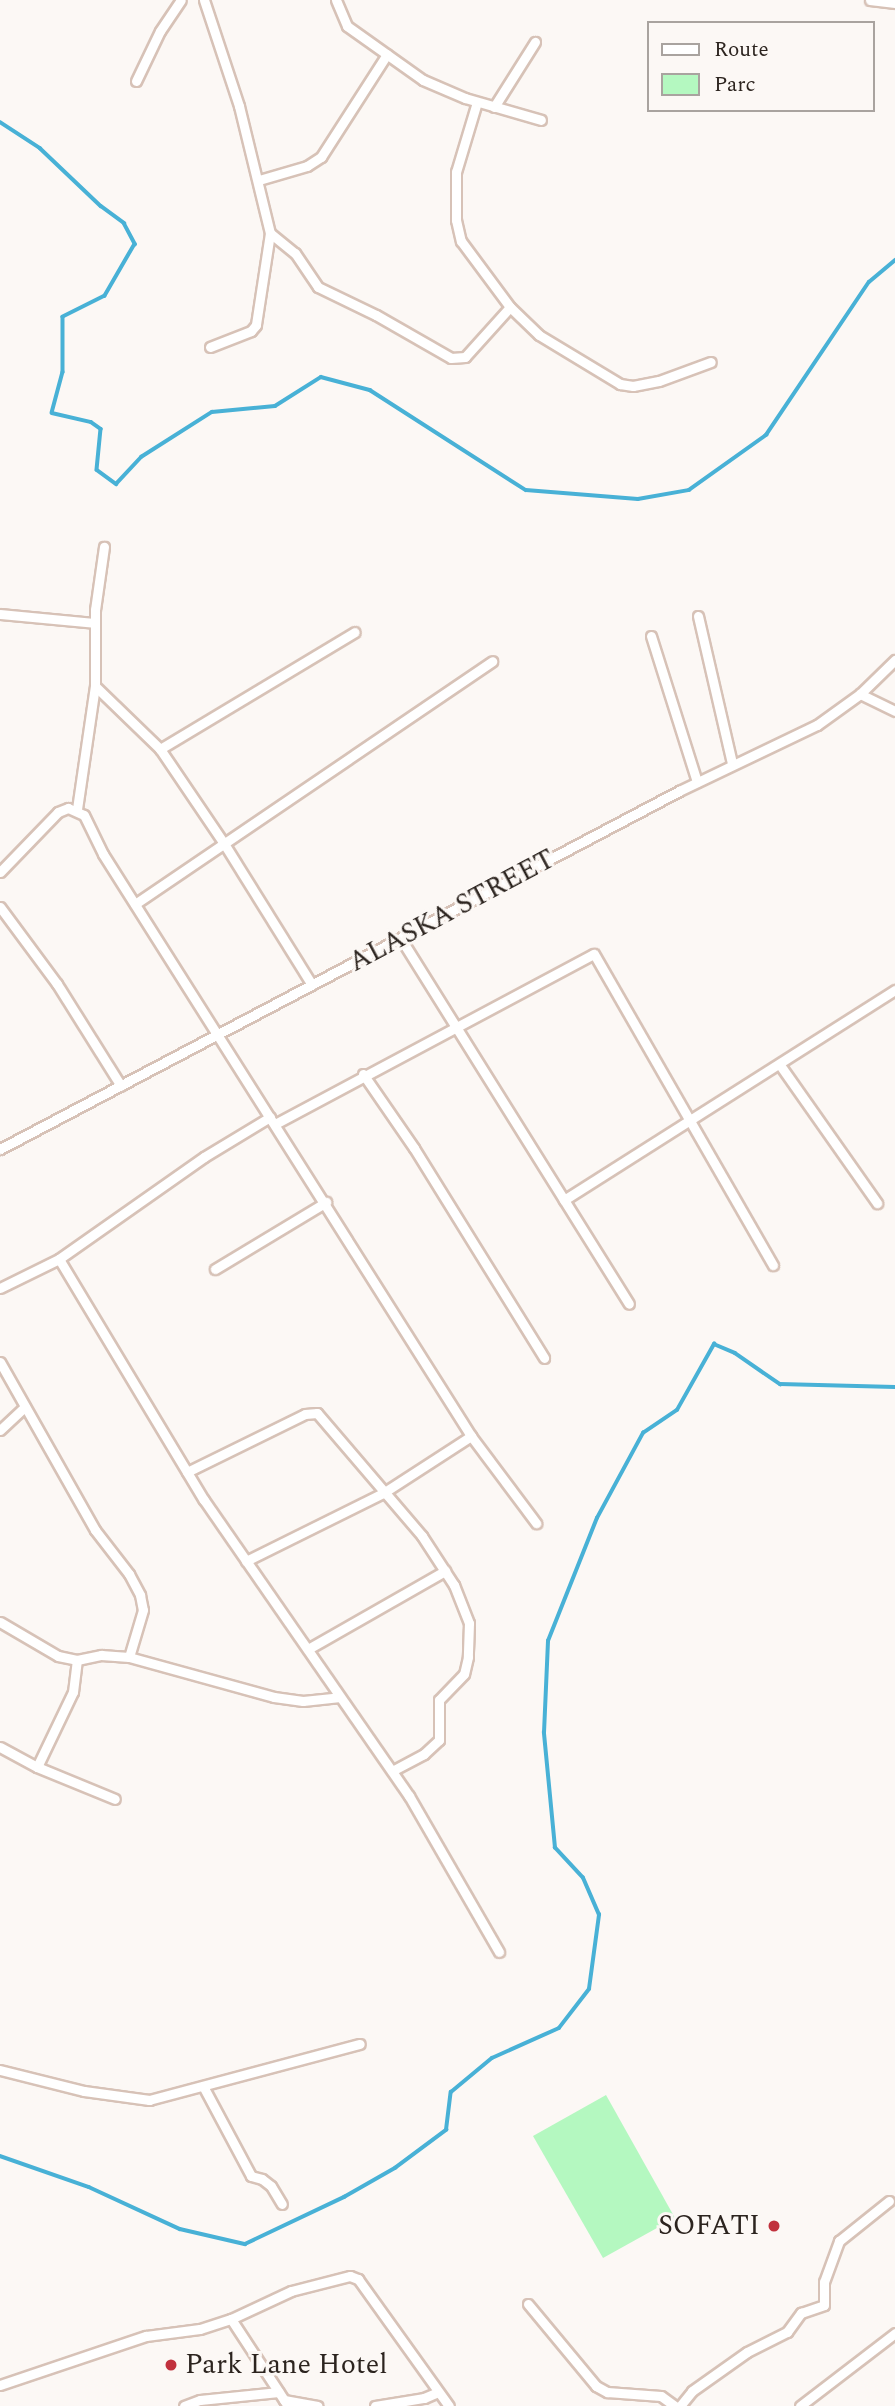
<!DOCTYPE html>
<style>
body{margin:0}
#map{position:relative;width:895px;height:2406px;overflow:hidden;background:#fcf8f5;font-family:Spectral,serif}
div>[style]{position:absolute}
.green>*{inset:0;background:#b4f8c0}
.stream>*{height:3.5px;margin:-1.75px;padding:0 1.75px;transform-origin:1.75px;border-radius:1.75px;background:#48b1d6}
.roads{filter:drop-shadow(2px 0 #d7c2b7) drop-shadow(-2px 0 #d7c2b7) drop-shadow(0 2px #d7c2b7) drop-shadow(0 -2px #d7c2b7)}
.street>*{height:9px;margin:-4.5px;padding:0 4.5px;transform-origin:4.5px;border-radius:4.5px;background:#fff}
.dots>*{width:19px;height:19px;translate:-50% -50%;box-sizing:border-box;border:4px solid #fcf8f5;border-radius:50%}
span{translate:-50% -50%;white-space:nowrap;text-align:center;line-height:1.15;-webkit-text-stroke:6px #fcf8f5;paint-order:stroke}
.street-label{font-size:28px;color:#2c241f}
.poi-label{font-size:28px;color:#2c241f}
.right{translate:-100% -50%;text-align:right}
.left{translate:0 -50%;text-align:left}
.legend{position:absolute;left:647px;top:21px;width:228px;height:91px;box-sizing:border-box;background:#fcf8f5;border:2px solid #a9a39f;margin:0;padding:9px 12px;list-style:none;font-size:21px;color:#2c241f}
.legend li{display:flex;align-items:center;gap:14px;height:35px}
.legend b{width:35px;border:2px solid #a9a39f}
</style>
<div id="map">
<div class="green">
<i style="clip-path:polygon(606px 2095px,675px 2218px,603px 2258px,533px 2136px)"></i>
</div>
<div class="stream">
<i style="left:0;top:122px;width:48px;rotate:33deg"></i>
<i style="left:40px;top:148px;width:84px;rotate:43.6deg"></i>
<i style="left:101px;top:206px;width:29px;rotate:36deg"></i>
<i style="left:124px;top:223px;width:24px;rotate:62deg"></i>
<i style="left:135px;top:244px;width:60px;rotate:120deg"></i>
<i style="left:105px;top:296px;width:47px;rotate:153.4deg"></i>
<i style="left:63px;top:317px;width:55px;rotate:90deg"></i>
<i style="left:63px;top:372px;width:42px;rotate:105deg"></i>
<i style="left:52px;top:413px;width:40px;rotate:13deg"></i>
<i style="left:91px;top:422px;width:12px;rotate:35deg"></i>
<i style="left:101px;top:429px;width:41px;rotate:95.6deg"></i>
<i style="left:97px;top:470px;width:24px;rotate:36deg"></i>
<i style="left:116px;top:484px;width:37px;rotate:-47deg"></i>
<i style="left:141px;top:457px;width:84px;rotate:-32.4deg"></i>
<i style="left:212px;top:412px;width:63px;rotate:-5.4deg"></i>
<i style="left:275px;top:406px;width:54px;rotate:-32.2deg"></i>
<i style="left:321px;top:377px;width:51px;rotate:14.9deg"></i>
<i style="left:370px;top:390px;width:185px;rotate:32.7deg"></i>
<i style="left:526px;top:490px;width:112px;rotate:4.6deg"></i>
<i style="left:638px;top:499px;width:52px;rotate:-10deg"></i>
<i style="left:689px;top:490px;width:95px;rotate:-35.5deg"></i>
<i style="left:766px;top:435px;width:184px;rotate:-56.1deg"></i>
<i style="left:869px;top:282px;width:34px;rotate:-40deg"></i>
<i style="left:0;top:2156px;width:94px;rotate:19.2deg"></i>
<i style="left:89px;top:2187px;width:100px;rotate:24.8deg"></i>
<i style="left:180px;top:2229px;width:67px;rotate:13deg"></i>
<i style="left:245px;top:2244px;width:110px;rotate:-25.4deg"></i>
<i style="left:344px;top:2197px;width:59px;rotate:-29.6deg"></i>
<i style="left:395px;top:2168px;width:64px;rotate:-36.7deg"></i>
<i style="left:446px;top:2130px;width:38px;rotate:-83deg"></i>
<i style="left:451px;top:2092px;width:53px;rotate:-39.7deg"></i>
<i style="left:492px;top:2058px;width:73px;rotate:-24.1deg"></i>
<i style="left:559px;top:2028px;width:49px;rotate:-52.4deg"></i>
<i style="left:589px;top:1989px;width:75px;rotate:-82.3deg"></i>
<i style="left:599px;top:1915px;width:40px;rotate:-113.4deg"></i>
<i style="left:583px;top:1878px;width:41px;rotate:-133deg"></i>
<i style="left:555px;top:1848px;width:116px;rotate:-95.5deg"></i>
<i style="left:544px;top:1733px;width:92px;rotate:-87.5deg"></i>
<i style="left:548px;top:1641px;width:132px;rotate:-68.3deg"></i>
<i style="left:597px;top:1518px;width:97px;rotate:-61.6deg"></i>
<i style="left:643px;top:1433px;width:41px;rotate:-34.1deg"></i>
<i style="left:677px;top:1410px;width:76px;rotate:-60.7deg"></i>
<i style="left:714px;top:1344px;width:23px;rotate:23deg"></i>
<i style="left:735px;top:1353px;width:55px;rotate:34.6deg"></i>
<i style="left:780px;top:1384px;width:115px;rotate:1.5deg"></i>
</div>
<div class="roads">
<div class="street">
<i style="left:204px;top:0;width:112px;rotate:71.7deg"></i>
<i style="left:239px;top:106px;width:131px;rotate:76.3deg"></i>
<i style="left:270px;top:233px;width:93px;rotate:98.7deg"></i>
<i style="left:256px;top:325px;width:8px;rotate:130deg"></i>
<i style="left:251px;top:331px;width:44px;rotate:158.7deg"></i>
<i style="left:336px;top:0;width:28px;rotate:67deg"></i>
<i style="left:347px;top:26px;width:93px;rotate:35.4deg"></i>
<i style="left:423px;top:80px;width:46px;rotate:23.2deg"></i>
<i style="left:465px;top:98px;width:79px;rotate:16.1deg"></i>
<i style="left:870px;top:0;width:25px;rotate:7deg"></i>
<i style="left:136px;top:81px;width:55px;rotate:-64.4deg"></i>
<i style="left:160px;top:31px;width:37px;rotate:-56deg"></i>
<i style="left:477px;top:102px;width:73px;rotate:106.7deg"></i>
<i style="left:456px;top:172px;width:48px;rotate:90deg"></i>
<i style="left:456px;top:220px;width:22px;rotate:77deg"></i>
<i style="left:461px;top:241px;width:82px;rotate:53.4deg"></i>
<i style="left:510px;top:307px;width:40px;rotate:44deg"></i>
<i style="left:539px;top:335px;width:95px;rotate:31.2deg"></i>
<i style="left:620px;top:384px;width:13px;rotate:9deg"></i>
<i style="left:633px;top:386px;width:26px;rotate:-11deg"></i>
<i style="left:659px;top:381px;width:55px;rotate:-20.1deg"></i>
<i style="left:494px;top:107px;width:77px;rotate:-57.8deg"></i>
<i style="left:259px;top:180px;width:50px;rotate:-16.3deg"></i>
<i style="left:307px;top:166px;width:17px;rotate:-33deg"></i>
<i style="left:321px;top:157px;width:122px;rotate:-57.3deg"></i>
<i style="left:270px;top:233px;width:32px;rotate:39deg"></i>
<i style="left:295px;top:253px;width:41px;rotate:55.9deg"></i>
<i style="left:318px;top:287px;width:64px;rotate:25.8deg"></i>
<i style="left:376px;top:315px;width:86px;rotate:29.8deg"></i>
<i style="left:451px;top:358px;width:14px;rotate:-4deg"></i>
<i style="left:465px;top:357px;width:67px;rotate:-48deg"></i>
<i style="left:0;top:614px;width:95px;rotate:5.4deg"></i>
<i style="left:698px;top:616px;width:151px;rotate:77deg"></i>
<i style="left:651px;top:636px;width:153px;rotate:72.5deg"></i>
<i style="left:95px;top:686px;width:91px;rotate:44.1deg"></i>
<i style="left:160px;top:749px;width:112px;rotate:55.9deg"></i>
<i style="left:223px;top:842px;width:168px;rotate:58.1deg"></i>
<i style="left:860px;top:694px;width:39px;rotate:26deg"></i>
<i style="left:160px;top:749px;width:227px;rotate:-31deg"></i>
<i style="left:77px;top:809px;width:124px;rotate:-81.7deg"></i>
<i style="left:95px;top:686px;width:76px;rotate:-90deg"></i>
<i style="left:95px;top:610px;width:64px;rotate:-81.9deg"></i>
<i style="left:0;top:872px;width:83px;rotate:-46deg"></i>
<i style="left:58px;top:812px;width:11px;rotate:-22deg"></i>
<i style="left:68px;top:808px;width:17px;rotate:24deg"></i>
<i style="left:84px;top:815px;width:43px;rotate:64deg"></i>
<i style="left:103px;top:854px;width:689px;rotate:57.69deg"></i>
<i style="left:471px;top:1436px;width:109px;rotate:53.2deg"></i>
<i style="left:135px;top:904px;width:432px;rotate:-34.2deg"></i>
<i style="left:0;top:907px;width:96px;rotate:53.5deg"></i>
<i style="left:57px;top:984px;width:120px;rotate:57.9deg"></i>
<i style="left:401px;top:939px;width:430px;rotate:58deg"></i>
<i style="left:780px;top:1065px;width:169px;rotate:54.9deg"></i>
<i style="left:363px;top:1074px;width:90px;rotate:55.4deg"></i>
<i style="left:414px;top:1148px;width:247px;rotate:58.2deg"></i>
<i style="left:270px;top:1117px;width:77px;rotate:148.8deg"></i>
<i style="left:204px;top:1157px;width:177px;rotate:144.9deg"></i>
<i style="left:59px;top:1259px;width:281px;rotate:59deg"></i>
<i style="left:204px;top:1500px;width:360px;rotate:55.3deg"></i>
<i style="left:409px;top:1796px;width:180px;rotate:60deg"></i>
<i style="left:275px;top:1124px;width:361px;rotate:-28.1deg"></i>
<i style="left:594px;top:954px;width:359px;rotate:60.1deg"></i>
<i style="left:0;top:1149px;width:768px;rotate:-27.8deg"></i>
<i style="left:679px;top:791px;width:153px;rotate:-25.6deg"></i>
<i style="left:817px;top:725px;width:53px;rotate:-35.8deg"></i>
<i style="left:860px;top:694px;width:49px;rotate:-44.2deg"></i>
<i style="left:564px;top:1200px;width:392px;rotate:-32.4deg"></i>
<i style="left:215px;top:1269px;width:130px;rotate:-31.1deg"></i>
<i style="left:0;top:1288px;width:66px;rotate:-26.2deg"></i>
<i style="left:0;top:1362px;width:193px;rotate:60.5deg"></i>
<i style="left:95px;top:1530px;width:56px;rotate:52.3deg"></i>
<i style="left:129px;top:1574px;width:24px;rotate:62deg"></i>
<i style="left:140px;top:1595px;width:15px;rotate:79deg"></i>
<i style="left:143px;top:1610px;width:49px;rotate:106.6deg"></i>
<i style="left:0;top:1430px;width:34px;rotate:-43deg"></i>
<i style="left:187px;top:1472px;width:131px;rotate:-26.2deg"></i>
<i style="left:305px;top:1414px;width:12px;rotate:-5deg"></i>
<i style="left:317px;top:1413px;width:162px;rotate:49.5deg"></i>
<i style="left:422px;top:1536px;width:59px;rotate:56.9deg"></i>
<i style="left:454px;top:1585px;width:41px;rotate:68.5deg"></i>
<i style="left:469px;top:1623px;width:34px;rotate:92deg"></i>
<i style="left:468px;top:1657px;width:17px;rotate:103deg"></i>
<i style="left:464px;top:1674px;width:36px;rotate:134deg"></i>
<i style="left:439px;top:1700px;width:40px;rotate:90deg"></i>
<i style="left:439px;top:1740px;width:21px;rotate:137deg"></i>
<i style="left:424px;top:1754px;width:36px;rotate:152deg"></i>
<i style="left:246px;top:1561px;width:153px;rotate:-26.4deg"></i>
<i style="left:383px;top:1493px;width:105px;rotate:-32.9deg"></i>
<i style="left:0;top:1622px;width:67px;rotate:30.4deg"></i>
<i style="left:58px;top:1656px;width:19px;rotate:12deg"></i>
<i style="left:77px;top:1660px;width:25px;rotate:-12deg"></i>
<i style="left:101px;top:1655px;width:28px;rotate:4deg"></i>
<i style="left:129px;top:1657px;width:150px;rotate:15.4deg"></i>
<i style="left:274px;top:1697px;width:29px;rotate:8deg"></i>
<i style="left:303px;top:1701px;width:37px;rotate:-6deg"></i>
<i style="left:308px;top:1649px;width:158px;rotate:-29.7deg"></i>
<i style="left:0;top:1747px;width:42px;rotate:28.4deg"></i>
<i style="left:37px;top:1767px;width:84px;rotate:22.3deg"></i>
<i style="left:37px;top:1767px;width:83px;rotate:-64.4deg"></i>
<i style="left:73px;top:1692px;width:32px;rotate:-83deg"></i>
<i style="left:0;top:2070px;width:87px;rotate:14deg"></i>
<i style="left:84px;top:2091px;width:66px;rotate:7.9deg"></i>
<i style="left:149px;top:2100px;width:218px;rotate:-14.9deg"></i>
<i style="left:203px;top:2086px;width:102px;rotate:61.9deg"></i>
<i style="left:251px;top:2176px;width:11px;rotate:15deg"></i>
<i style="left:262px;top:2179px;width:11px;rotate:38deg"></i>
<i style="left:271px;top:2186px;width:21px;rotate:59deg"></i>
<i style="left:528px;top:2304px;width:107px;rotate:50.3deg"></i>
<i style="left:596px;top:2386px;width:13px;rotate:29deg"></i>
<i style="left:607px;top:2392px;width:54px;rotate:4.2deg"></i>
<i style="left:661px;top:2396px;width:17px;rotate:36deg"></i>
<i style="left:231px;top:2319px;width:66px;rotate:-25deg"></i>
<i style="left:291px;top:2291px;width:61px;rotate:-14.3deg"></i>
<i style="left:350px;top:2276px;width:9px;rotate:21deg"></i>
<i style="left:358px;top:2279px;width:156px;rotate:54.4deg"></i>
<i style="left:0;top:2385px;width:154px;rotate:-18.6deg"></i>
<i style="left:146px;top:2336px;width:54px;rotate:-7.4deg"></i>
<i style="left:200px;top:2329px;width:33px;rotate:-18deg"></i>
<i style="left:231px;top:2319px;width:104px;rotate:56.8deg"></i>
<i style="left:284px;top:2400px;width:34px;rotate:10deg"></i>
<i style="left:184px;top:2406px;width:17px;rotate:-21deg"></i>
<i style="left:200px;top:2400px;width:79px;rotate:-5.8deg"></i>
<i style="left:375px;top:2406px;width:50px;rotate:-9.3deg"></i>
<i style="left:424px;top:2398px;width:15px;rotate:-23deg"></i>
<i style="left:680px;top:2406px;width:19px;rotate:-51deg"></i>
<i style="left:692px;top:2391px;width:67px;rotate:-35.3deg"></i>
<i style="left:747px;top:2352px;width:45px;rotate:-26.6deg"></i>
<i style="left:787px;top:2332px;width:24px;rotate:-54deg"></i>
<i style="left:801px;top:2313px;width:24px;rotate:-19deg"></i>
<i style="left:824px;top:2305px;width:23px;rotate:-90deg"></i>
<i style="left:824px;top:2282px;width:44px;rotate:-69.9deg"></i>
<i style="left:839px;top:2241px;width:64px;rotate:-38.7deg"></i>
<i style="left:800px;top:2406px;width:120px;rotate:-37.5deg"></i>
</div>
</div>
<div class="dots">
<i style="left:774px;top:2226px;background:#c1313d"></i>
<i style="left:171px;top:2365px;background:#c1313d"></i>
</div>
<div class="street-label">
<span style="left:452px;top:911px;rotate:-28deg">ALASKA STREET</span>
</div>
<div class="poi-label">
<span class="right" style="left:760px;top:2226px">SOFATI</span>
<span class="left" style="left:185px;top:2365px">Park Lane Hotel</span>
</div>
<ul class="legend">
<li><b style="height:9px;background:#fff"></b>Route</li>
<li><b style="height:19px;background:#b4f8c0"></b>Parc</li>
</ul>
</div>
